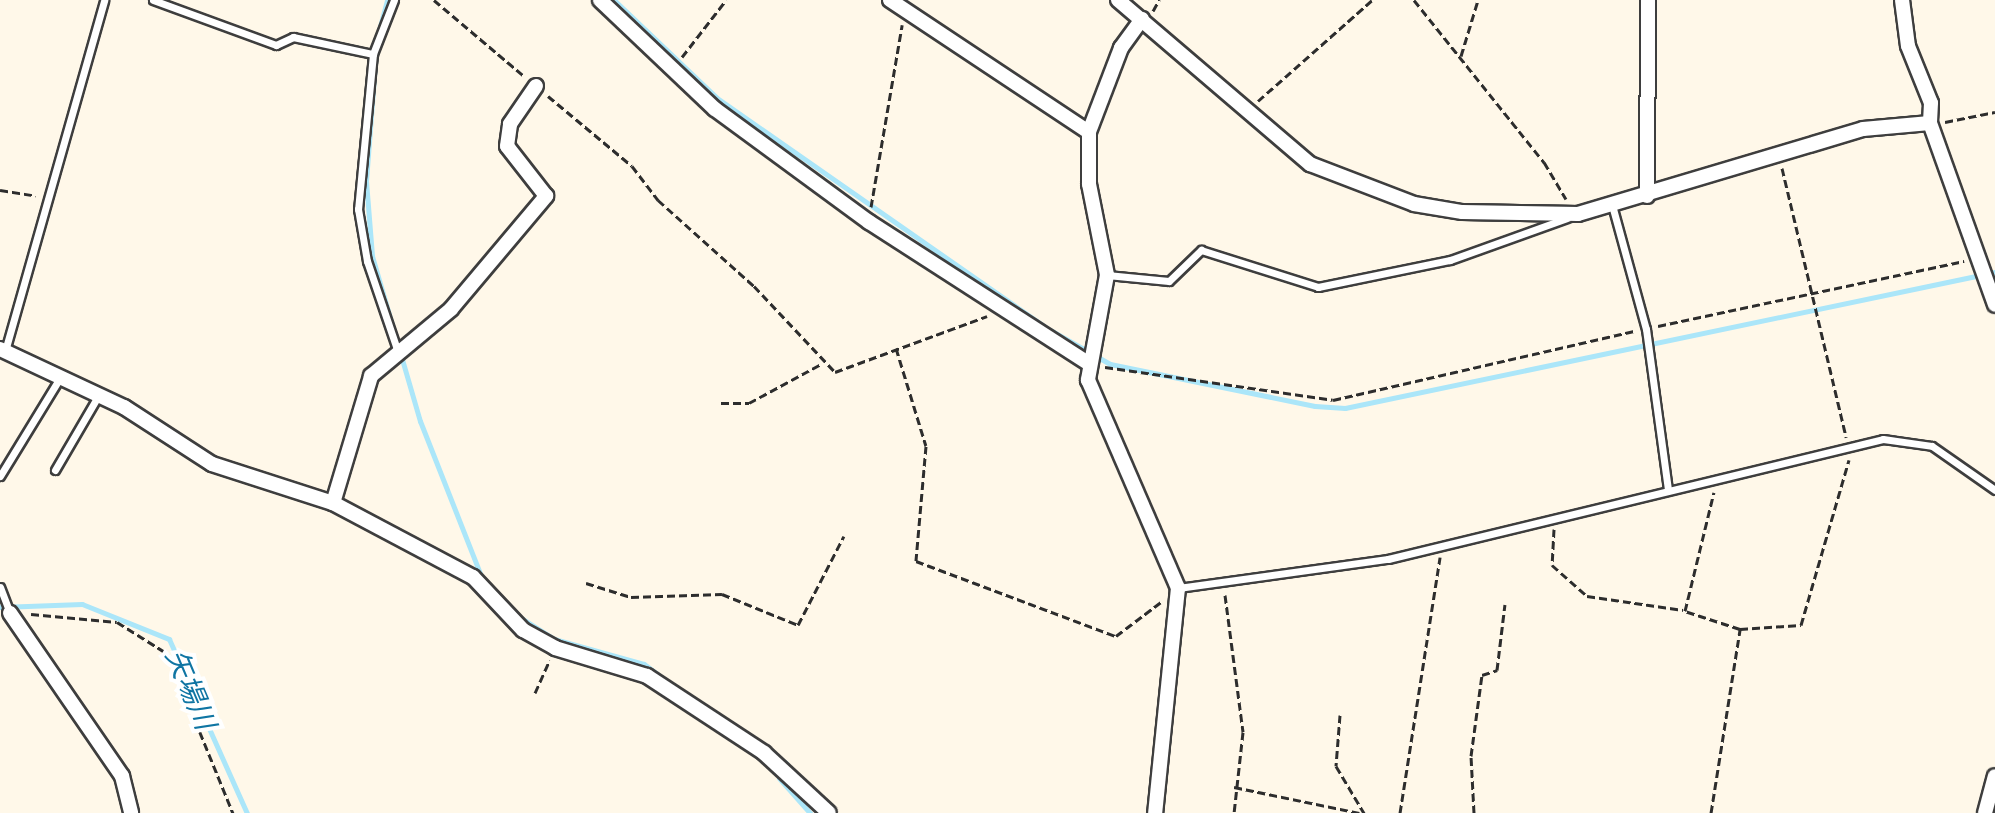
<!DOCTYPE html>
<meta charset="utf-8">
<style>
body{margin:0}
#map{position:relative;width:1995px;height:813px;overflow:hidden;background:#fff8e9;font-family:"Source Serif 4","Noto Sans JP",serif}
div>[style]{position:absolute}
.stream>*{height:5px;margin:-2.5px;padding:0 2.5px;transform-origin:2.5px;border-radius:2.5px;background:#abe6f9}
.path>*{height:3px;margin-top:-1.5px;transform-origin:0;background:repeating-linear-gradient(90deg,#2d2d2d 0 8px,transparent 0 12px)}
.roads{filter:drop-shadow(2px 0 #3e3e3e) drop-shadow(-2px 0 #3e3e3e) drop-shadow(0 2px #3e3e3e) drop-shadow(0 -2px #3e3e3e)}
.lane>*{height:7px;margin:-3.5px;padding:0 3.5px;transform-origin:3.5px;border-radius:3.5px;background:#fff}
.street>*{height:14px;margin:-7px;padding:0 7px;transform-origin:7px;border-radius:7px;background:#fff}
span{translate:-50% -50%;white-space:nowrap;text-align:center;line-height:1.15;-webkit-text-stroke:8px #fff;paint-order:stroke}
.water-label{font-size:28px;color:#0f75a3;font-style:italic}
</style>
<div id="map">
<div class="stream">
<i style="left:614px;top:0;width:142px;rotate:43.6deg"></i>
<i style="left:717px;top:98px;width:406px;rotate:34.9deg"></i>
<i style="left:1050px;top:330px;width:69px;rotate:29.5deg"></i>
<i style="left:1110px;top:364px;width:209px;rotate:11.6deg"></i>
<i style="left:1315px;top:406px;width:30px;rotate:4deg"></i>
<i style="left:1345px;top:408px;width:664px;rotate:-11.82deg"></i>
<i style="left:378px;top:34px;width:35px;rotate:-75deg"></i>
<i style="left:376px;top:51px;width:130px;rotate:94.4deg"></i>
<i style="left:366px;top:181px;width:75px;rotate:85.4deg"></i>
<i style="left:372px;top:256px;width:172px;rotate:73.8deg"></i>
<i style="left:420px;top:421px;width:167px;rotate:68.5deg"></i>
<i style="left:0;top:607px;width:82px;rotate:-2.1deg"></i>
<i style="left:82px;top:604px;width:94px;rotate:21.9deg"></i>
<i style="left:169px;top:639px;width:191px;rotate:65.9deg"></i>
<i style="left:518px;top:616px;width:43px;rotate:32.6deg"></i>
<i style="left:554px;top:639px;width:93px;rotate:15.5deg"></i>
<i style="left:644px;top:664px;width:34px;rotate:37deg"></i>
<i style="left:736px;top:727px;width:62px;rotate:35.8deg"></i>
<i style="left:779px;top:778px;width:47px;rotate:48.5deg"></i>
</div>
<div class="path">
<i style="left:434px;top:0;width:118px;rotate:40.2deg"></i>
<i style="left:1414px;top:0;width:208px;rotate:51.3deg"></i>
<i style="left:1544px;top:162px;width:43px;rotate:59.3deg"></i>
<i style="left:1153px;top:11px;width:13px;rotate:-61deg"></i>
<i style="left:1461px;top:56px;width:59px;rotate:-73.1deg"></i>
<i style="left:682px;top:57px;width:72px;rotate:-52.3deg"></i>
<i style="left:548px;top:96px;width:109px;rotate:39.8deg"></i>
<i style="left:632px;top:166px;width:43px;rotate:52.6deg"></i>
<i style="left:658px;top:200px;width:129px;rotate:41.9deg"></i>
<i style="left:754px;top:286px;width:118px;rotate:46.7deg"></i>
<i style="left:835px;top:372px;width:162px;rotate:-20.2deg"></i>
<i style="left:1258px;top:101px;width:152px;rotate:-41.5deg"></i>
<i style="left:1945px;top:122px;width:51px;rotate:-11.3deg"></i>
<i style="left:1782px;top:168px;width:277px;rotate:76.6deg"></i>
<i style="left:0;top:190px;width:36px;rotate:9deg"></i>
<i style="left:871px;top:207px;width:185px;rotate:-80.3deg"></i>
<i style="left:1658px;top:326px;width:313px;rotate:-12deg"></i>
<i style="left:896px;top:348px;width:102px;rotate:73deg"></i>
<i style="left:926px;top:446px;width:115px;rotate:95deg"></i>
<i style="left:916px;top:561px;width:214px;rotate:20.6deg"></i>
<i style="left:1116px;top:636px;width:56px;rotate:-37.1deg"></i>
<i style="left:1105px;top:367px;width:230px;rotate:8.2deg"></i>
<i style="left:1333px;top:400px;width:310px;rotate:-12.9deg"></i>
<i style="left:721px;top:403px;width:28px"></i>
<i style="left:749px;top:403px;width:82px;rotate:-28.4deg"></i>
<i style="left:1554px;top:529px;width:36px;rotate:93deg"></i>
<i style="left:1552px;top:565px;width:47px;rotate:41.5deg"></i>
<i style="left:1587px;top:596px;width:97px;rotate:8.3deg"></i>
<i style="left:586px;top:583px;width:47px;rotate:17.3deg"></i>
<i style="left:631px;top:597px;width:91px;rotate:-1.9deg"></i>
<i style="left:722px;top:594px;width:82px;rotate:22.2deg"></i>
<i style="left:798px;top:625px;width:100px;rotate:-62.7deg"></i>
<i style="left:1225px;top:595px;width:138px;rotate:82.5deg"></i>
<i style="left:1243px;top:732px;width:81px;rotate:96.3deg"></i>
<i style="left:31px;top:614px;width:86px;rotate:5.3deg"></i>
<i style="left:117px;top:622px;width:60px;rotate:32.1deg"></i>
<i style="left:168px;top:654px;width:172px;rotate:67.8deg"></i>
<i style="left:1740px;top:629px;width:61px;rotate:-3.8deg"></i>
<i style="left:1801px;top:625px;width:172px;rotate:-73.8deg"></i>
<i style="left:535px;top:693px;width:36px;rotate:-66deg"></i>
<i style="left:1340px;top:715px;width:51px;rotate:94.5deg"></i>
<i style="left:1336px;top:766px;width:55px;rotate:59.2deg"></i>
<i style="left:1234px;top:787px;width:128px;rotate:11.7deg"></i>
<i style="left:1400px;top:813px;width:259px;rotate:-81.1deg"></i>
<i style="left:1474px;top:813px;width:57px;rotate:-93deg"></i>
<i style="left:1471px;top:756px;width:82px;rotate:-82.3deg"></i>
<i style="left:1482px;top:675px;width:16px;rotate:-18deg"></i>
<i style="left:1497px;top:670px;width:66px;rotate:-83.1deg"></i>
<i style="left:1711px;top:813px;width:186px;rotate:-81deg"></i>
<i style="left:1740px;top:629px;width:58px;rotate:-161.9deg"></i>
<i style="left:1685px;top:611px;width:122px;rotate:-76.3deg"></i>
</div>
<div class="roads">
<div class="lane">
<i style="left:153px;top:0;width:131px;rotate:20.1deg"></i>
<i style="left:276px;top:45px;width:19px;rotate:-25deg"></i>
<i style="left:293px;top:37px;width:82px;rotate:12deg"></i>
<i style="left:394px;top:0;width:58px;rotate:111.3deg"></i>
<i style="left:373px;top:54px;width:156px;rotate:95.5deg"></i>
<i style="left:358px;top:209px;width:53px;rotate:80.2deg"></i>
<i style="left:367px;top:261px;width:93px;rotate:71.2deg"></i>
<i style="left:1612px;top:205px;width:129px;rotate:74.7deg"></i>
<i style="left:1646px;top:329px;width:162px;rotate:82.2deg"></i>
<i style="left:1107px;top:275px;width:62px;rotate:5.5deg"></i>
<i style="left:1169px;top:281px;width:45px;rotate:-44.1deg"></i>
<i style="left:1201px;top:250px;width:123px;rotate:17.5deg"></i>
<i style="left:1318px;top:287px;width:135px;rotate:-11.6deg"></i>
<i style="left:1450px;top:260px;width:124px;rotate:-19.7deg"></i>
<i style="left:5px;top:351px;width:365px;rotate:-74.2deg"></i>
<i style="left:55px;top:470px;width:86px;rotate:-59.8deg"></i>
<i style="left:0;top:476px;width:117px;rotate:-58.6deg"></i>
<i style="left:0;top:587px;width:28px;rotate:69deg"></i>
<i style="left:1178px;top:588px;width:212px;rotate:-7.9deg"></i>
<i style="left:1388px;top:559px;width:509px;rotate:-13.63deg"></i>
<i style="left:1883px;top:439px;width:49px;rotate:8.1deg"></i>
<i style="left:1932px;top:446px;width:77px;rotate:34.9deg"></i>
</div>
<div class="street">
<i style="left:600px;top:0;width:158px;rotate:43.5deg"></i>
<i style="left:715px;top:109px;width:191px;rotate:36.3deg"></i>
<i style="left:869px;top:222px;width:262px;rotate:32.8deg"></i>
<i style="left:890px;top:0;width:239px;rotate:33.6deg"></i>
<i style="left:1118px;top:0;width:253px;rotate:40.5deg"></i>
<i style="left:1310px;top:164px;width:111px;rotate:21deg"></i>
<i style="left:1414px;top:204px;width:49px;rotate:9.5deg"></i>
<i style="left:1462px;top:212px;width:116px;rotate:1deg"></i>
<i style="left:1578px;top:214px;width:297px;rotate:-16.6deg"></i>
<i style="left:1863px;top:129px;width:67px;rotate:-5.1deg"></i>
<i style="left:1902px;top:0;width:46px;rotate:82.6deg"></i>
<i style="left:1908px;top:46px;width:61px;rotate:68deg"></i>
<i style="left:1931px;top:103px;width:20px;rotate:93deg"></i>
<i style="left:1930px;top:123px;width:193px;rotate:70.3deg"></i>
<i style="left:1142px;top:19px;width:36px;rotate:126deg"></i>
<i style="left:1121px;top:48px;width:90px;rotate:110.9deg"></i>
<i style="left:1089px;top:132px;width:52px;rotate:90deg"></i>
<i style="left:1089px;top:184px;width:93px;rotate:78.8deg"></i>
<i style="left:1107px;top:275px;width:107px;rotate:100.3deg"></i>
<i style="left:1088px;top:380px;width:227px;rotate:66.6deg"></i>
<i style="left:1178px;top:588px;width:226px;rotate:95.8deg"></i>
<i style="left:1647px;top:196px;width:196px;rotate:-89.7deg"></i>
<i style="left:0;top:349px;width:137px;rotate:25.1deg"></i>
<i style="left:124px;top:407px;width:105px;rotate:32.9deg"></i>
<i style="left:212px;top:464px;width:127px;rotate:17.9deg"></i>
<i style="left:333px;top:503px;width:158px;rotate:27.9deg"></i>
<i style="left:473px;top:577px;width:73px;rotate:46.7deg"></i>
<i style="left:523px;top:630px;width:37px;rotate:29deg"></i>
<i style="left:555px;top:648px;width:96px;rotate:16.9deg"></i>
<i style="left:647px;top:676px;width:140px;rotate:33.3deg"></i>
<i style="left:764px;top:753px;width:88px;rotate:42.7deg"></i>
<i style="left:333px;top:503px;width:133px;rotate:-73.3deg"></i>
<i style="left:371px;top:376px;width:104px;rotate:-39.9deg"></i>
<i style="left:451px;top:309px;width:148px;rotate:-49.9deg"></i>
<i style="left:546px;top:196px;width:63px;rotate:-128deg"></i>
<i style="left:507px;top:146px;width:22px;rotate:-82deg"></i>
<i style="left:510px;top:124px;width:46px;rotate:-55.6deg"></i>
<i style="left:10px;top:613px;width:198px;rotate:55.5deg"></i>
<i style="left:122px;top:776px;width:38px;rotate:76deg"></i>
<i style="left:1985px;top:813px;width:38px;rotate:-75deg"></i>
</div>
</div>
<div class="water-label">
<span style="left:191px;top:689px;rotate:67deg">矢場川</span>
</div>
</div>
